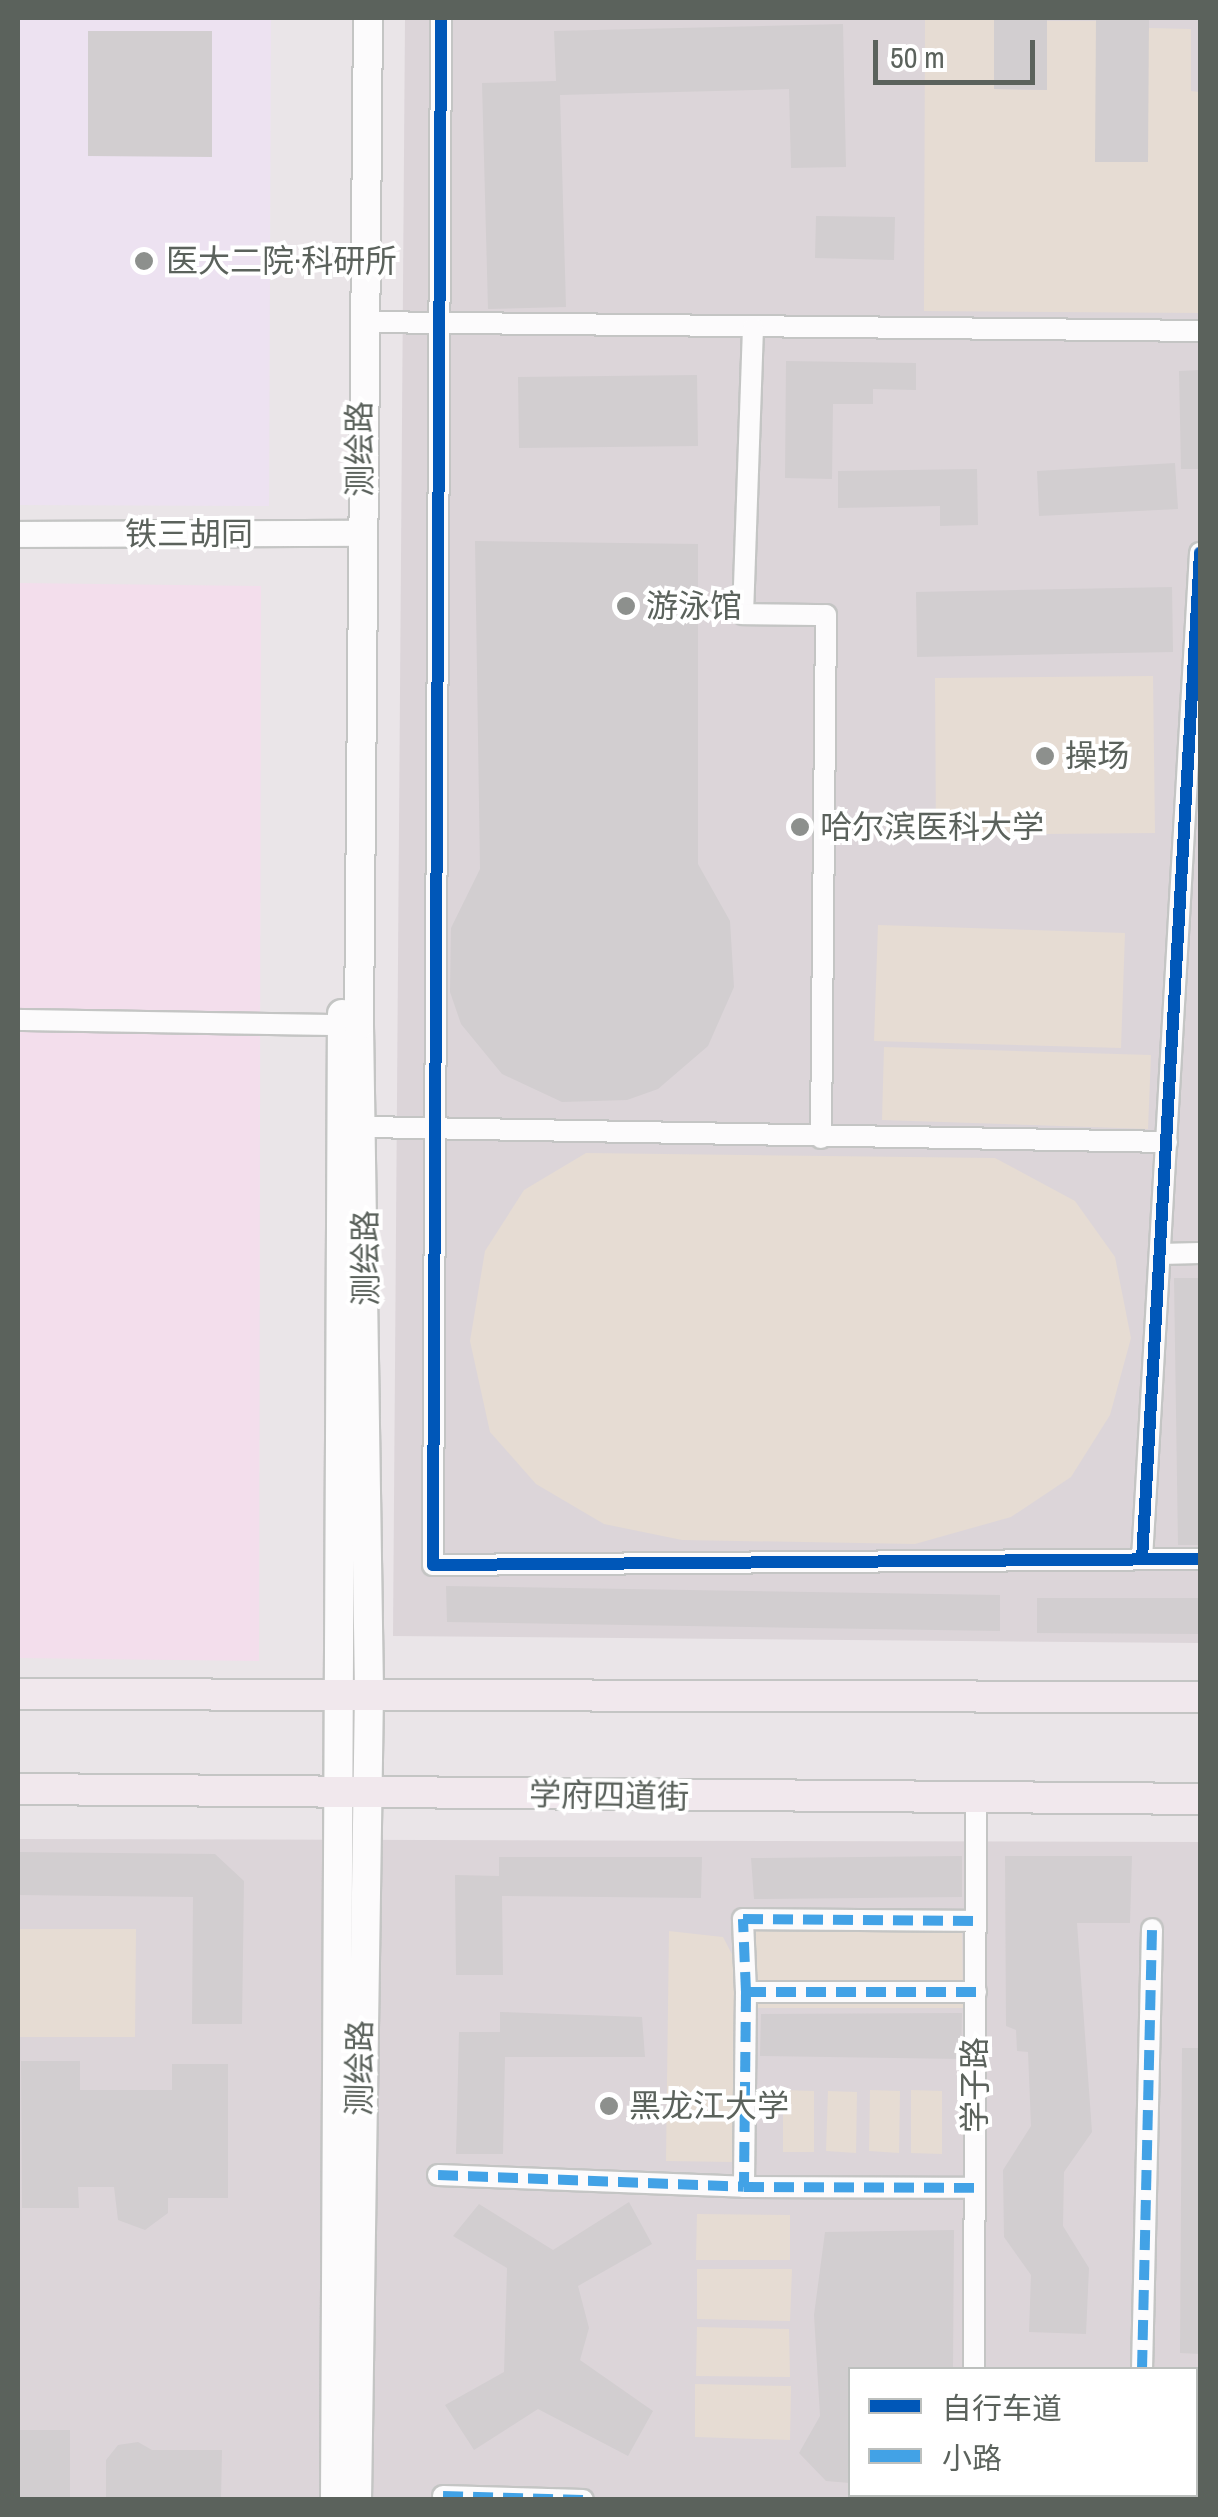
<!DOCTYPE html>
<meta charset="utf-8">
<style>
body{margin:0}
#map{position:relative;width:1218px;height:2517px;overflow:hidden;background:#eae5e8;font-family:"Archivo Narrow","Noto Sans SC",sans-serif}
div>[style]{position:absolute}
.commercial>*{inset:0;background:#f3deec}
.education>*{inset:0;background:#dcd5d9}
.medical>*{inset:0;background:#ede2f1}
.green>*{inset:0;background:#e6dcd3}
.building>*{inset:0;background:#d2ced0}
.roads{filter:drop-shadow(2px 0 #c4c5c4) drop-shadow(-2px 0 #c4c5c4) drop-shadow(0 2px #c4c5c4) drop-shadow(0 -2px #c4c5c4)}
.minor>*{height:20px;margin:-10px;padding:0 10px;transform-origin:10px;border-radius:10px;background:#fcfbfc}
.tertiary>*{height:25px;margin:-12.5px;padding:0 12.5px;transform-origin:12.5px;border-radius:12.5px;background:#fcfbfc}
.secondary>*{height:28px;margin:-14px;padding:0 14px;transform-origin:14px;border-radius:14px;background:#fcfbfc}
.primary>*{height:30px;margin:-15px;padding:0 15px;transform-origin:15px;border-radius:15px;background:#f1e8ed}
.quiet>*{height:10px;margin-top:-5px;transform-origin:0;background:repeating-linear-gradient(90deg,#42a2e6 0 20px,transparent 0 30px)}
.cycleway>*{height:12px;margin:-6px;padding:0 6px;transform-origin:6px;border-radius:6px;background:#0057b8}
.dots>*{width:28px;height:28px;translate:-50% -50%;box-sizing:border-box;border:5px solid #fff;border-radius:50%}
span{translate:-50% -50%;white-space:nowrap;text-align:center;line-height:1.15;-webkit-text-stroke:8px #fff;paint-order:stroke}
.poi-label{font-size:32px;color:#5b625c}
.left{translate:0 -50%;text-align:left}
.street-label{font-size:32px;color:#5b625c}
.frame{position:absolute;inset:0;border:20px solid #5b625c;pointer-events:none}
.legend{position:absolute;left:848px;top:2367px;width:350px;height:130px;box-sizing:border-box;background:#fff;border:2px solid #bdc0be;margin:0;padding:12px 18px;list-style:none;font-size:30px;color:#5b625c}
.legend li{display:flex;align-items:center;gap:20px;height:50px}
.legend b{width:50px;border:2px solid #bdc0be}
.scale{position:absolute;left:873px;top:40px;width:162px;height:45px;box-sizing:border-box;border:5px solid #5b625c;border-top:0;padding-left:12px;font-size:30px;line-height:35px;white-space:nowrap;color:#5b625c;-webkit-text-stroke:8px #fff;paint-order:stroke}
</style>
<div id="map">
<div class="commercial">
<i style="clip-path:polygon(18px 583px,261px 586px,259px 1661px,18px 1658px)"></i>
</div>
<div class="education">
<i style="clip-path:polygon(405px 18px,1200px 18px,1200px 1643px,393px 1636px)"></i>
<i style="clip-path:polygon(evenodd,18px 1839px,1200px 1842px,1200px 2499px,18px 2499px,18px 1839px,850px 2370px,1196px 2370px,1196px 2494px,850px 2494px,850px 2370px)"></i>
</div>
<div class="medical">
<i style="clip-path:polygon(18px 18px,271px 18px,269px 506px,18px 505px)"></i>
</div>
<div class="green">
<i style="clip-path:polygon(925px 18px,994px 18px,994px 89px,1046px 90px,1047px 21px,1096px 21px,1096px 162px,1149px 28px,1191px 29px,1191px 91px,1200px 92px,1200px 313px,924px 311px)"></i>
<i style="clip-path:polygon(1153px 676px,1155px 833px,936px 835px,935px 678px)"></i>
<i style="clip-path:polygon(878px 925px,1125px 933px,1121px 1048px,874px 1041px)"></i>
<i style="clip-path:polygon(884px 1047px,1151px 1055px,1148px 1129px,882px 1120px)"></i>
<i style="clip-path:polygon(586px 1153px,995px 1158px,1075px 1201px,1115px 1257px,1131px 1338px,1110px 1415px,1071px 1477px,1011px 1517px,915px 1544px,682px 1540px,604px 1524px,536px 1484px,490px 1432px,470px 1341px,485px 1251px,524px 1190px)"></i>
<i style="clip-path:polygon(752px 1925px,962px 1926px,963px 2008px,755px 2008px)"></i>
<i style="clip-path:polygon(18px 1929px,136px 1929px,135px 2037px,18px 2037px)"></i>
<i style="clip-path:polygon(669px 1931px,723px 1937px,747px 1983px,733px 2162px,666px 2161px)"></i>
<i style="clip-path:polygon(783px 2090px,814px 2091px,814px 2152px,783px 2152px)"></i>
<i style="clip-path:polygon(870px 2090px,900px 2091px,899px 2153px,869px 2151px)"></i>
<i style="clip-path:polygon(911px 2090px,942px 2091px,942px 2154px,911px 2153px)"></i>
<i style="clip-path:polygon(828px 2091px,857px 2092px,856px 2153px,826px 2151px)"></i>
<i style="clip-path:polygon(697px 2214px,790px 2215px,790px 2260px,696px 2260px)"></i>
<i style="clip-path:polygon(697px 2269px,792px 2269px,790px 2321px,697px 2319px)"></i>
<i style="clip-path:polygon(697px 2327px,789px 2329px,790px 2377px,696px 2376px)"></i>
<i style="clip-path:polygon(695px 2384px,791px 2386px,790px 2440px,695px 2437px)"></i>
</div>
<div class="building">
<i style="clip-path:polygon(994px 18px,1047px 18px,1047px 90px,994px 89px)"></i>
<i style="clip-path:polygon(1096px 18px,1149px 18px,1148px 162px,1095px 162px)"></i>
<i style="clip-path:polygon(843px 24px,846px 167px,791px 168px,789px 89px,560px 95px,566px 307px,488px 309px,482px 83px,556px 81px,554px 31px)"></i>
<i style="clip-path:polygon(88px 31px,212px 31px,212px 157px,88px 156px)"></i>
<i style="clip-path:polygon(816px 216px,895px 217px,894px 260px,815px 258px)"></i>
<i style="clip-path:polygon(786px 361px,916px 363px,916px 390px,873px 389px,873px 404px,833px 404px,832px 479px,785px 478px)"></i>
<i style="clip-path:polygon(1200px 370px,1200px 469px,1181px 469px,1179px 371px)"></i>
<i style="clip-path:polygon(697px 375px,698px 446px,519px 448px,518px 377px)"></i>
<i style="clip-path:polygon(1175px 463px,1178px 509px,1039px 516px,1037px 471px)"></i>
<i style="clip-path:polygon(977px 469px,978px 525px,940px 526px,940px 506px,838px 508px,838px 471px)"></i>
<i style="clip-path:polygon(475px 541px,698px 544px,698px 864px,730px 921px,734px 987px,708px 1046px,658px 1089px,627px 1100px,562px 1102px,502px 1074px,461px 1024px,450px 992px,451px 928px,480px 869px)"></i>
<i style="clip-path:polygon(1172px 587px,1173px 652px,917px 657px,916px 592px)"></i>
<i style="clip-path:polygon(1174px 1278px,1200px 1278px,1200px 1545px,1178px 1545px)"></i>
<i style="clip-path:polygon(446px 1586px,1000px 1595px,1000px 1631px,447px 1622px)"></i>
<i style="clip-path:polygon(1037px 1598px,1200px 1598px,1200px 1634px,1037px 1633px)"></i>
<i style="clip-path:polygon(18px 1852px,215px 1854px,244px 1881px,242px 2024px,192px 2024px,193px 1897px,18px 1895px)"></i>
<i style="clip-path:polygon(962px 1856px,962px 1897px,754px 1899px,751px 1858px)"></i>
<i style="clip-path:polygon(1005px 1856px,1132px 1856px,1130px 1923px,1077px 1923px,1092px 2132px,1064px 2172px,1063px 2226px,1089px 2268px,1086px 2334px,1029px 2332px,1031px 2275px,1004px 2237px,1003px 2170px,1031px 2126px,1028px 2052px,1017px 2051px,1016px 2030px,1006px 2026px)"></i>
<i style="clip-path:polygon(499px 1857px,702px 1857px,701px 1898px,502px 1896px,503px 1975px,456px 1975px,455px 1875px,499px 1876px)"></i>
<i style="clip-path:polygon(500px 2012px,642px 2017px,645px 2057px,505px 2057px,503px 2154px,456px 2154px,459px 2032px,500px 2032px)"></i>
<i style="clip-path:polygon(962px 2013px,961px 2059px,760px 2056px,761px 2014px)"></i>
<i style="clip-path:polygon(1182px 2048px,1200px 2048px,1200px 2354px,1180px 2353px)"></i>
<i style="clip-path:polygon(21px 2061px,80px 2061px,80px 2090px,172px 2090px,172px 2064px,228px 2064px,228px 2198px,168px 2198px,168px 2213px,145px 2230px,118px 2220px,114px 2187px,78px 2187px,79px 2208px,22px 2208px)"></i>
<i style="clip-path:polygon(629px 2202px,652px 2244px,578px 2286px,589px 2328px,580px 2360px,653px 2411px,628px 2456px,538px 2409px,474px 2450px,445px 2405px,504px 2372px,507px 2268px,453px 2236px,479px 2204px,553px 2250px)"></i>
<i style="clip-path:polygon(954px 2230px,953px 2370px,850px 2370px,850px 2483px,826px 2481px,799px 2453px,820px 2416px,814px 2315px,825px 2232px)"></i>
<i style="clip-path:polygon(18px 2430px,70px 2430px,70px 2500px,18px 2500px)"></i>
<i style="clip-path:polygon(138px 2442px,152px 2450px,222px 2450px,221px 2500px,106px 2500px,106px 2460px,118px 2445px)"></i>
</div>
<div class="roads">
<div class="minor">
<i style="left:441px;top:18px;width:1547px;rotate:90.3deg"></i>
<i style="left:433px;top:1565px;width:767px;rotate:-0.45deg"></i>
<i style="left:361px;top:322px;width:839px;rotate:0.61deg"></i>
<i style="left:753px;top:328px;width:286px;rotate:92deg"></i>
<i style="left:743px;top:614px;width:83px;rotate:0.7deg"></i>
<i style="left:826px;top:615px;width:523px;rotate:90.55deg"></i>
<i style="left:18px;top:1020px;width:334px;rotate:0.9deg"></i>
<i style="left:366px;top:1127px;width:801px;rotate:1.07deg"></i>
<i style="left:1160px;top:1254px;width:40px;rotate:-1.4deg"></i>
<i style="left:1142px;top:1559px;width:1008px;rotate:-86.7deg"></i>
<i style="left:746px;top:1992px;width:195px;rotate:90.6deg"></i>
<i style="left:744px;top:2187px;width:231px;rotate:0.2deg"></i>
<i style="left:976px;top:1992px;width:230px;rotate:180deg"></i>
<i style="left:746px;top:1992px;width:73px;rotate:-92.4deg"></i>
<i style="left:743px;top:1919px;width:233px;rotate:0.5deg"></i>
<i style="left:438px;top:2175px;width:306px;rotate:2.2deg"></i>
<i style="left:974px;top:2370px;width:569px;rotate:-89.8deg"></i>
<i style="left:1142px;top:2370px;width:441px;rotate:-88.7deg"></i>
<i style="left:1196px;top:2431px;width:4px"></i>
<i style="left:443px;top:2496px;width:140px;rotate:1.6deg"></i>
<i style="left:974px;top:2500px;width:6px;rotate:-90deg"></i>
<i style="left:1140px;top:2500px;width:6px;rotate:-90deg"></i>
</div>
<div class="tertiary">
<i style="left:18px;top:534px;width:342px;rotate:-0.2deg"></i>
</div>
<div class="secondary">
<i style="left:335px;top:2500px;width:1486px;rotate:-89.73deg"></i>
<i style="left:357px;top:2500px;width:808px;rotate:-89.15deg"></i>
<i style="left:369px;top:1692px;width:667px;rotate:-90.86deg"></i>
<i style="left:359px;top:1025px;width:1007px;rotate:-89.49deg"></i>
</div>
<div class="primary">
<i style="left:18px;top:1694px;width:1182px;rotate:0.15deg"></i>
<i style="left:18px;top:1789px;width:1182px;rotate:0.48deg"></i>
</div>
</div>
<div class="quiet">
<i style="left:746px;top:1992px;width:195px;rotate:90.6deg"></i>
<i style="left:744px;top:2187px;width:231px;rotate:0.2deg"></i>
<i style="left:976px;top:1992px;width:230px;rotate:180deg"></i>
<i style="left:746px;top:1992px;width:73px;rotate:-92.4deg"></i>
<i style="left:743px;top:1919px;width:233px;rotate:0.5deg"></i>
<i style="left:438px;top:2175px;width:306px;rotate:2.2deg"></i>
<i style="left:1142px;top:2370px;width:441px;rotate:-88.7deg"></i>
<i style="left:443px;top:2496px;width:140px;rotate:1.6deg"></i>
</div>
<div class="cycleway">
<i style="left:441px;top:18px;width:1547px;rotate:90.3deg"></i>
<i style="left:433px;top:1565px;width:767px;rotate:-0.45deg"></i>
<i style="left:1142px;top:1559px;width:1008px;rotate:-86.7deg"></i>
</div>
<div class="dots">
<i style="left:144px;top:261px;background:#8d908d"></i>
<i style="left:626px;top:606px;background:#8d908d"></i>
<i style="left:1045px;top:756px;background:#8d908d"></i>
<i style="left:800px;top:827px;background:#8d908d"></i>
<i style="left:609px;top:2106px;background:#8d908d"></i>
</div>
<div class="poi-label">
<span class="left" style="left:166px;top:261px">医大二院·科研所</span>
<span class="left" style="left:646px;top:606px">游泳馆</span>
<span class="left" style="left:1065px;top:756px">操场</span>
<span class="left" style="left:820px;top:827px">哈尔滨医科大学</span>
<span class="left" style="left:629px;top:2106px">黑龙江大学</span>
</div>
<div class="street-label">
<span style="left:360px;top:449px;rotate:-90deg">测绘路</span>
<span style="left:189px;top:534px">铁三胡同</span>
<span style="left:366px;top:1258px;rotate:-90deg">测绘路</span>
<span style="left:609px;top:1796px;rotate:1deg">学府四道街</span>
<span style="left:360px;top:2068px;rotate:-89deg">测绘路</span>
<span style="left:975px;top:2085px;rotate:-90deg">学子路</span>
</div>
<div class="frame"></div>
<ul class="legend">
<li><b style="height:12px;background:#0057b8"></b>自行车道</li>
<li><b style="height:12px;background:#42a2e6"></b>小路</li>
</ul>
<div class="scale">50 m</div>
</div>
